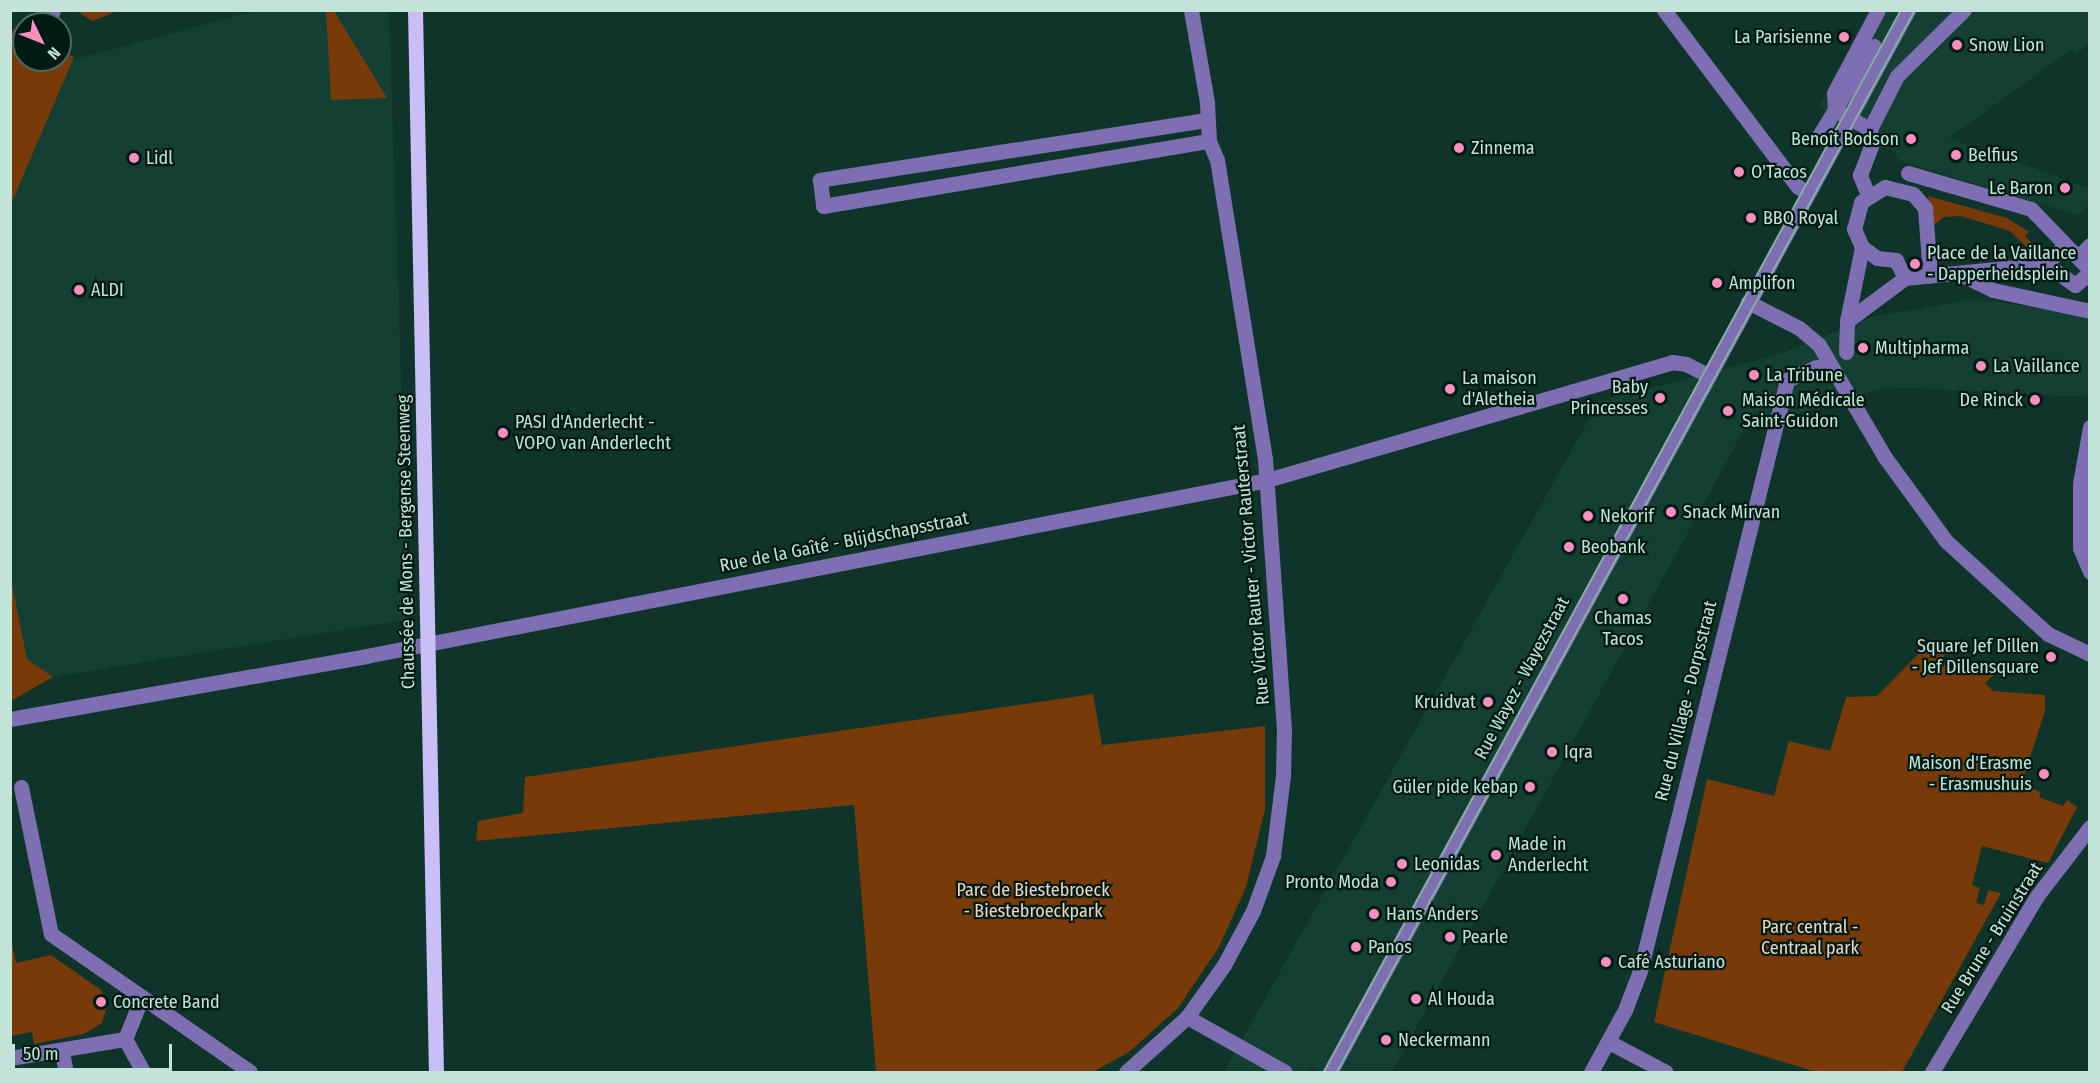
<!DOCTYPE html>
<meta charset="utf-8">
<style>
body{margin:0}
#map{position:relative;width:2100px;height:1083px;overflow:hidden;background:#0f352b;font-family:"Fira Sans Condensed",sans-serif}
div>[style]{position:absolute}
.built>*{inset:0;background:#144034}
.green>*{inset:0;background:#773a08}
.minor>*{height:15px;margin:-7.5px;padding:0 7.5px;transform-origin:7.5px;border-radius:7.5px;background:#7d6fb1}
.major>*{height:15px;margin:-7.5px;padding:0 7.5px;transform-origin:7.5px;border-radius:7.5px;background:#c9bff6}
.tram>*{height:1.5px;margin:-0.75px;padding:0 0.75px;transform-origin:0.75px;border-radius:0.75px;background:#89aca1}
.dots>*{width:16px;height:16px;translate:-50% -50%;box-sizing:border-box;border:3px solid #001b14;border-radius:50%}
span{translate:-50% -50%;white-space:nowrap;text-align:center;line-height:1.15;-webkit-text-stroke:4.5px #001b14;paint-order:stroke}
.poi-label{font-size:18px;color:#c2e4d8}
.right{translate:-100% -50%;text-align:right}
.left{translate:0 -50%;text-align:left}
.street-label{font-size:18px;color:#c2e4d8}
.park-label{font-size:18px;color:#f1d4c4}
.frame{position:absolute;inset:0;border:12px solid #c2e4d8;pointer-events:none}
.north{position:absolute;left:12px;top:12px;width:60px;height:60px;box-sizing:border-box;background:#001b14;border:2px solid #4e6b62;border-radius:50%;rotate:133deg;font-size:16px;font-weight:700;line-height:24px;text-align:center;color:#c2e4d8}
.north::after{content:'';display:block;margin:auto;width:21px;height:27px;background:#fd8ec0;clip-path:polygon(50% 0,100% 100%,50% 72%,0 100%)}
.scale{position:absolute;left:12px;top:1044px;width:160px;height:27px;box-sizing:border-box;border:3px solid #c2e4d8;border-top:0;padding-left:8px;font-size:18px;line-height:21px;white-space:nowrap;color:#c2e4d8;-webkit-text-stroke:4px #001b14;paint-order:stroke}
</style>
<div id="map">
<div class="built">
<i style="clip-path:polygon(255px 11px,389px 11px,409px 619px,53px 677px,27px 659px,10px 579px,10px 203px,69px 61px)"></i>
<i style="clip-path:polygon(1871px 11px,2089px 11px,2089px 43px,2077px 54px,2072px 49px,1949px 138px,2089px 188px,2089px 204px,2078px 215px,1900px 161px,1891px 149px,1811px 139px,1826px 110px,1819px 106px)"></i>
<i style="clip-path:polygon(1974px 299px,2089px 315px,2089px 397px,1886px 387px,1744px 430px,1392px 1072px,1321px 1072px,1312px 1067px,1308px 1072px,1224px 1072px,1599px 401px,1774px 356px,1872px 317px)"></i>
</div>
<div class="green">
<i style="clip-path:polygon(76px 11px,117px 11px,93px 21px)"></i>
<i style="clip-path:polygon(326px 11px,334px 11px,387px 98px,331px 100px)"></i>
<i style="clip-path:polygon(10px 29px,24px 35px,24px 60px,60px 60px,60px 51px,74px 57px,11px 204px)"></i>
<i style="clip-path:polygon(1928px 196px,2007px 218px,2029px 232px,2025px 236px,2036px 247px,2031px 251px,2010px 231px,1961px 216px,1944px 217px,1933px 226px)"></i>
<i style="clip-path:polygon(11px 579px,27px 659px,53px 677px,11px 701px)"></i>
<i style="clip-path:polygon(1934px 638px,1948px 652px,1940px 660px,1954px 673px,1964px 663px,1971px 669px,1979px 661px,1996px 673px,1985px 683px,1993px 691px,2045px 695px,2045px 711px,2021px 785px,2041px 792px,2039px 797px,2063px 806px,2067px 800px,2077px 807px,2048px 863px,1982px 846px,1972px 885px,1980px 888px,1976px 903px,1984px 905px,1988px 890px,2001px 893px,1902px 1072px,1816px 1072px,1654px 1022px,1707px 779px,1774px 796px,1789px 741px,1830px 751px,1846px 697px,1877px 696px)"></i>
<i style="clip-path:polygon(1093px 694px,1102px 745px,1265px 726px,1265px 809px,1246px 887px,1219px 947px,1178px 1008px,1129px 1052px,1093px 1072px,876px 1072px,854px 805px,476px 841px,478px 821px,523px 813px,525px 777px)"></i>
<i style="clip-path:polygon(10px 934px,16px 963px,51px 955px,101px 990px,108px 1004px,102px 1023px,84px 1034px,34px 1044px,32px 1032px,11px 1036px)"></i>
</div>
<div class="minor">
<i style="left:1664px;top:10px;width:222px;rotate:52.9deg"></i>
<i style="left:1798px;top:187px;width:10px;rotate:29deg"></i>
<i style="left:48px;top:24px;width:15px;rotate:-70deg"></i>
<i style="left:1206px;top:120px;width:391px;rotate:171.2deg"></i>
<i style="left:820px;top:180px;width:26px;rotate:83deg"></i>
<i style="left:823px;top:206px;width:391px;rotate:-9.6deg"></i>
<i style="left:1870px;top:129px;width:40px;rotate:-152deg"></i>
<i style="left:1835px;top:110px;width:17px;rotate:-93deg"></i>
<i style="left:1834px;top:93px;width:94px;rotate:-62.1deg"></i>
<i style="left:1817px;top:139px;width:109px;rotate:-58.5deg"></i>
<i style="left:1908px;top:173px;width:128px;rotate:16.3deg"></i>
<i style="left:2031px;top:209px;width:85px;rotate:46deg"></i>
<i style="left:1868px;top:195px;width:22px;rotate:-112deg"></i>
<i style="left:1860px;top:175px;width:31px;rotate:-69deg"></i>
<i style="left:1871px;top:146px;width:17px;rotate:-93deg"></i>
<i style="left:1870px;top:129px;width:59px;rotate:-63deg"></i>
<i style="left:1897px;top:76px;width:94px;rotate:-44.6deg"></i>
<i style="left:2078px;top:257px;width:17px;rotate:-45deg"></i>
<i style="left:2046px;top:264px;width:36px;rotate:36deg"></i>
<i style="left:2075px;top:285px;width:16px;rotate:-40deg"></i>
<i style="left:1958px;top:273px;width:39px;rotate:26deg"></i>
<i style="left:1993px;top:290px;width:99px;rotate:12.2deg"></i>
<i style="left:1905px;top:278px;width:20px;rotate:-117deg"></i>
<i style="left:1896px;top:260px;width:19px;rotate:-174deg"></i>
<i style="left:1877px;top:258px;width:19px;rotate:-144deg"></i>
<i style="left:1862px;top:247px;width:20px;rotate:-114deg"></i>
<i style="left:1854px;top:229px;width:28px;rotate:-75deg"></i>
<i style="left:1861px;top:202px;width:28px;rotate:-32deg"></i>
<i style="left:1885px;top:187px;width:29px;rotate:14deg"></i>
<i style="left:1913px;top:194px;width:18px;rotate:49deg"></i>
<i style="left:1925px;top:208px;width:68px;rotate:85.8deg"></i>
<i style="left:1748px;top:302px;width:57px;rotate:27deg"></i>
<i style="left:1799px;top:328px;width:26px;rotate:40deg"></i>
<i style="left:1819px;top:345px;width:129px;rotate:59.6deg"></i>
<i style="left:1884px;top:456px;width:105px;rotate:53.9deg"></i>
<i style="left:1946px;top:541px;width:138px;rotate:42.4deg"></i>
<i style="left:2048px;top:634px;width:47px;rotate:25.5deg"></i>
<i style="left:1847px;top:321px;width:76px;rotate:-78.5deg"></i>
<i style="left:1846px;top:352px;width:31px;rotate:-88deg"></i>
<i style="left:1847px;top:321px;width:72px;rotate:-36.6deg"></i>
<i style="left:1905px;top:278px;width:142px;rotate:-5.7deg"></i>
<i style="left:2046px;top:264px;width:21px;rotate:-45deg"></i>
<i style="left:2090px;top:427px;width:58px;rotate:100deg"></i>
<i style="left:2080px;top:484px;width:64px;rotate:90deg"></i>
<i style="left:2080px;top:548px;width:26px;rotate:67deg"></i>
<i style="left:10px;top:719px;width:362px;rotate:-10deg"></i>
<i style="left:366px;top:656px;width:918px;rotate:-11.05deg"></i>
<i style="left:1267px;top:480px;width:422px;rotate:-16.2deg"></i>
<i style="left:1672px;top:362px;width:14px;rotate:8deg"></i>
<i style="left:1686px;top:364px;width:25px;rotate:27deg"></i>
<i style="left:21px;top:787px;width:150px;rotate:78.5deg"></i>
<i style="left:51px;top:934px;width:242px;rotate:34.7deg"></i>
<i style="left:1187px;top:1017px;width:112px;rotate:29.3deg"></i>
<i style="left:125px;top:1039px;width:45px;rotate:-68deg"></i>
<i style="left:125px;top:1039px;width:38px;rotate:61deg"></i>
<i style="left:1609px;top:1042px;width:64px;rotate:27.8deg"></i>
<i style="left:62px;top:1052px;width:20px;rotate:79deg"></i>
<i style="left:10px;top:1058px;width:117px;rotate:-9.4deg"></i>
<i style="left:1126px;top:1072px;width:82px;rotate:-42deg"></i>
<i style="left:1187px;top:1017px;width:64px;rotate:-54.6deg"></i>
<i style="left:1224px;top:965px;width:61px;rotate:-61.8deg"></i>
<i style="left:1253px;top:911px;width:59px;rotate:-70deg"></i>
<i style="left:1273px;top:856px;width:81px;rotate:-82.9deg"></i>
<i style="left:1283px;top:776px;width:46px;rotate:-88.8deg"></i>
<i style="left:1284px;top:730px;width:272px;rotate:-94deg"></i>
<i style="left:1265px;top:459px;width:303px;rotate:-99.1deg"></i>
<i style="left:1217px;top:160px;width:21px;rotate:-113deg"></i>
<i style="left:1209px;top:141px;width:39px;rotate:-93deg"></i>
<i style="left:1207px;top:102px;width:93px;rotate:-99.9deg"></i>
<i style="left:1330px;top:1072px;width:1209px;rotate:-61.44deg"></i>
<i style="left:1591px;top:1072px;width:71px;rotate:-61.3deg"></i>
<i style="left:1625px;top:1010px;width:42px;rotate:-69deg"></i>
<i style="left:1640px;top:971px;width:609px;rotate:-76.03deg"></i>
<i style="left:1787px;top:380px;width:32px;rotate:-24deg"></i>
<i style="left:1816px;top:367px;width:17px;rotate:7deg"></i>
<i style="left:1932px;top:1072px;width:205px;rotate:-59.2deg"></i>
<i style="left:2037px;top:896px;width:87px;rotate:-52.5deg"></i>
</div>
<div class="major">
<i style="left:415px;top:10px;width:1062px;rotate:88.87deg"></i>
</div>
<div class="tram">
<i style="left:1324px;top:1072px;width:1209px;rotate:-61.48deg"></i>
<i style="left:1337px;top:1072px;width:1209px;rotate:-61.44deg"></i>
</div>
<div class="dots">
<i style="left:1844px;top:37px;background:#fd8ec0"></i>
<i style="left:1957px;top:45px;background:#fd8ec0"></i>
<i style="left:1911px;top:139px;background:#fd8ec0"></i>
<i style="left:1459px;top:148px;background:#fd8ec0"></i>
<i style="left:1956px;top:155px;background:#fd8ec0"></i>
<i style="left:134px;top:158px;background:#fd8ec0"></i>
<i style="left:1739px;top:172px;background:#fd8ec0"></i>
<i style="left:2065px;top:188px;background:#fd8ec0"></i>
<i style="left:1751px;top:218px;background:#fd8ec0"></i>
<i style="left:1915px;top:264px;background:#fd8ec0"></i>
<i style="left:1717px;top:283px;background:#fd8ec0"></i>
<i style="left:79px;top:290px;background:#fd8ec0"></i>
<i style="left:1863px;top:348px;background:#fd8ec0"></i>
<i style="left:1981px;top:366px;background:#fd8ec0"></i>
<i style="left:1754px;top:375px;background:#fd8ec0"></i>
<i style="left:1450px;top:389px;background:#fd8ec0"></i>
<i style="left:1660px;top:398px;background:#fd8ec0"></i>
<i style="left:2035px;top:400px;background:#fd8ec0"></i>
<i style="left:1728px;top:411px;background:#fd8ec0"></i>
<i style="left:503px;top:433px;background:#fd8ec0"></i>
<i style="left:1671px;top:512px;background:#fd8ec0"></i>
<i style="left:1588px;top:516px;background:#fd8ec0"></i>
<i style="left:1569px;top:547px;background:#fd8ec0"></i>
<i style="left:1623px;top:599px;background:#fd8ec0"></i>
<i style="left:2051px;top:657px;background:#fd8ec0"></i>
<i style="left:1488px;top:702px;background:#fd8ec0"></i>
<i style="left:1552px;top:752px;background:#fd8ec0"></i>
<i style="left:2044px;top:774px;background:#fd8ec0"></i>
<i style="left:1530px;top:787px;background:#fd8ec0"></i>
<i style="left:1496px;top:855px;background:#fd8ec0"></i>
<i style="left:1402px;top:864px;background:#fd8ec0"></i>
<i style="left:1391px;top:882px;background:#fd8ec0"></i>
<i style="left:1374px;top:914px;background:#fd8ec0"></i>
<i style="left:1450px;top:937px;background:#fd8ec0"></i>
<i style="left:1356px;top:947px;background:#fd8ec0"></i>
<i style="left:1606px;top:962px;background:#fd8ec0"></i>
<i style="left:1416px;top:999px;background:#fd8ec0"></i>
<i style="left:101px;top:1002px;background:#fd8ec0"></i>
<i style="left:1386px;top:1040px;background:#fd8ec0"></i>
</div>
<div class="poi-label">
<span class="right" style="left:1832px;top:37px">La Parisienne</span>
<span class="left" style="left:1969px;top:45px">Snow Lion</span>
<span class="right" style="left:1899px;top:139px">Benoît Bodson</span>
<span class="left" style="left:1471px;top:148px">Zinnema</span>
<span class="left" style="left:1968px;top:155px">Belfius</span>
<span class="left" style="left:146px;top:158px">Lidl</span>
<span class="left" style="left:1751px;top:172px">O'Tacos</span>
<span class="right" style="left:2053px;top:188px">Le Baron</span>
<span class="left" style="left:1763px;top:218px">BBQ Royal</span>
<span class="left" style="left:1927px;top:264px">Place de la Vaillance<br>- Dapperheidsplein</span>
<span class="left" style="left:1729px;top:283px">Amplifon</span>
<span class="left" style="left:91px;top:290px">ALDI</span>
<span class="left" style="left:1875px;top:348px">Multipharma</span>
<span class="left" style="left:1993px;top:366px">La Vaillance</span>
<span class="left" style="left:1766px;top:375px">La Tribune</span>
<span class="left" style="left:1462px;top:389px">La maison<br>d'Aletheia</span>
<span class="right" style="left:1648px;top:398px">Baby<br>Princesses</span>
<span class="right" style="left:2023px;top:400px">De Rinck</span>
<span class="left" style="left:1742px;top:411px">Maison Médicale<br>Saint-Guidon</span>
<span class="left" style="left:515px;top:433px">PASI d'Anderlecht -<br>VOPO van Anderlecht</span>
<span class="left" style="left:1683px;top:512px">Snack Mirvan</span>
<span class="left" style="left:1600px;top:516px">Nekorif</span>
<span class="left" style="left:1581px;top:547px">Beobank</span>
<span style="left:1623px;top:629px">Chamas<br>Tacos</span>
<span class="right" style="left:2039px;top:657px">Square Jef Dillen<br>- Jef Dillensquare</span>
<span class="right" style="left:1476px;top:702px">Kruidvat</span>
<span class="left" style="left:1564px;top:752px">Iqra</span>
<span class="right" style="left:2032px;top:774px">Maison d'Erasme<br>- Erasmushuis</span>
<span class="right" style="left:1518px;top:787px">Güler pide kebap</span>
<span class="left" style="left:1508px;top:855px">Made in<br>Anderlecht</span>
<span class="left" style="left:1414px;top:864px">Leonidas</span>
<span class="right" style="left:1379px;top:882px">Pronto Moda</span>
<span class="left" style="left:1386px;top:914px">Hans Anders</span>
<span class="left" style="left:1462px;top:937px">Pearle</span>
<span class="left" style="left:1368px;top:947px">Panos</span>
<span class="left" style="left:1618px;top:962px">Café Asturiano</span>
<span class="left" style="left:1428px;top:999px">Al Houda</span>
<span class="left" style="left:113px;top:1002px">Concrete Band</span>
<span class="left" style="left:1398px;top:1040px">Neckermann</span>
</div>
<div class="street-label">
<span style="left:406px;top:542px;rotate:-91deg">Chaussée de Mons - Bergense Steenweg</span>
<span style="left:844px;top:542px;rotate:-11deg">Rue de la Gaîté - Blijdschapsstraat</span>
<span style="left:1251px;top:565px;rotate:-95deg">Rue Victor Rauter - Victor Rauterstraat</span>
<span style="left:1522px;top:678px;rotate:-62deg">Rue Wayez - Wayezstraat</span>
<span style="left:1686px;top:701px;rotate:-76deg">Rue du Village - Dorpsstraat</span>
<span style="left:1992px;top:938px;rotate:-58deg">Rue Brune - Bruinstraat</span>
</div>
<div class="park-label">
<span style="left:1033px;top:901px">Parc de Biestebroeck<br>- Biestebroeckpark</span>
<span style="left:1810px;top:938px">Parc central -<br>Centraal park</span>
</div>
<div class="frame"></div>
<div class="north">N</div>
<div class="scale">50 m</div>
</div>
